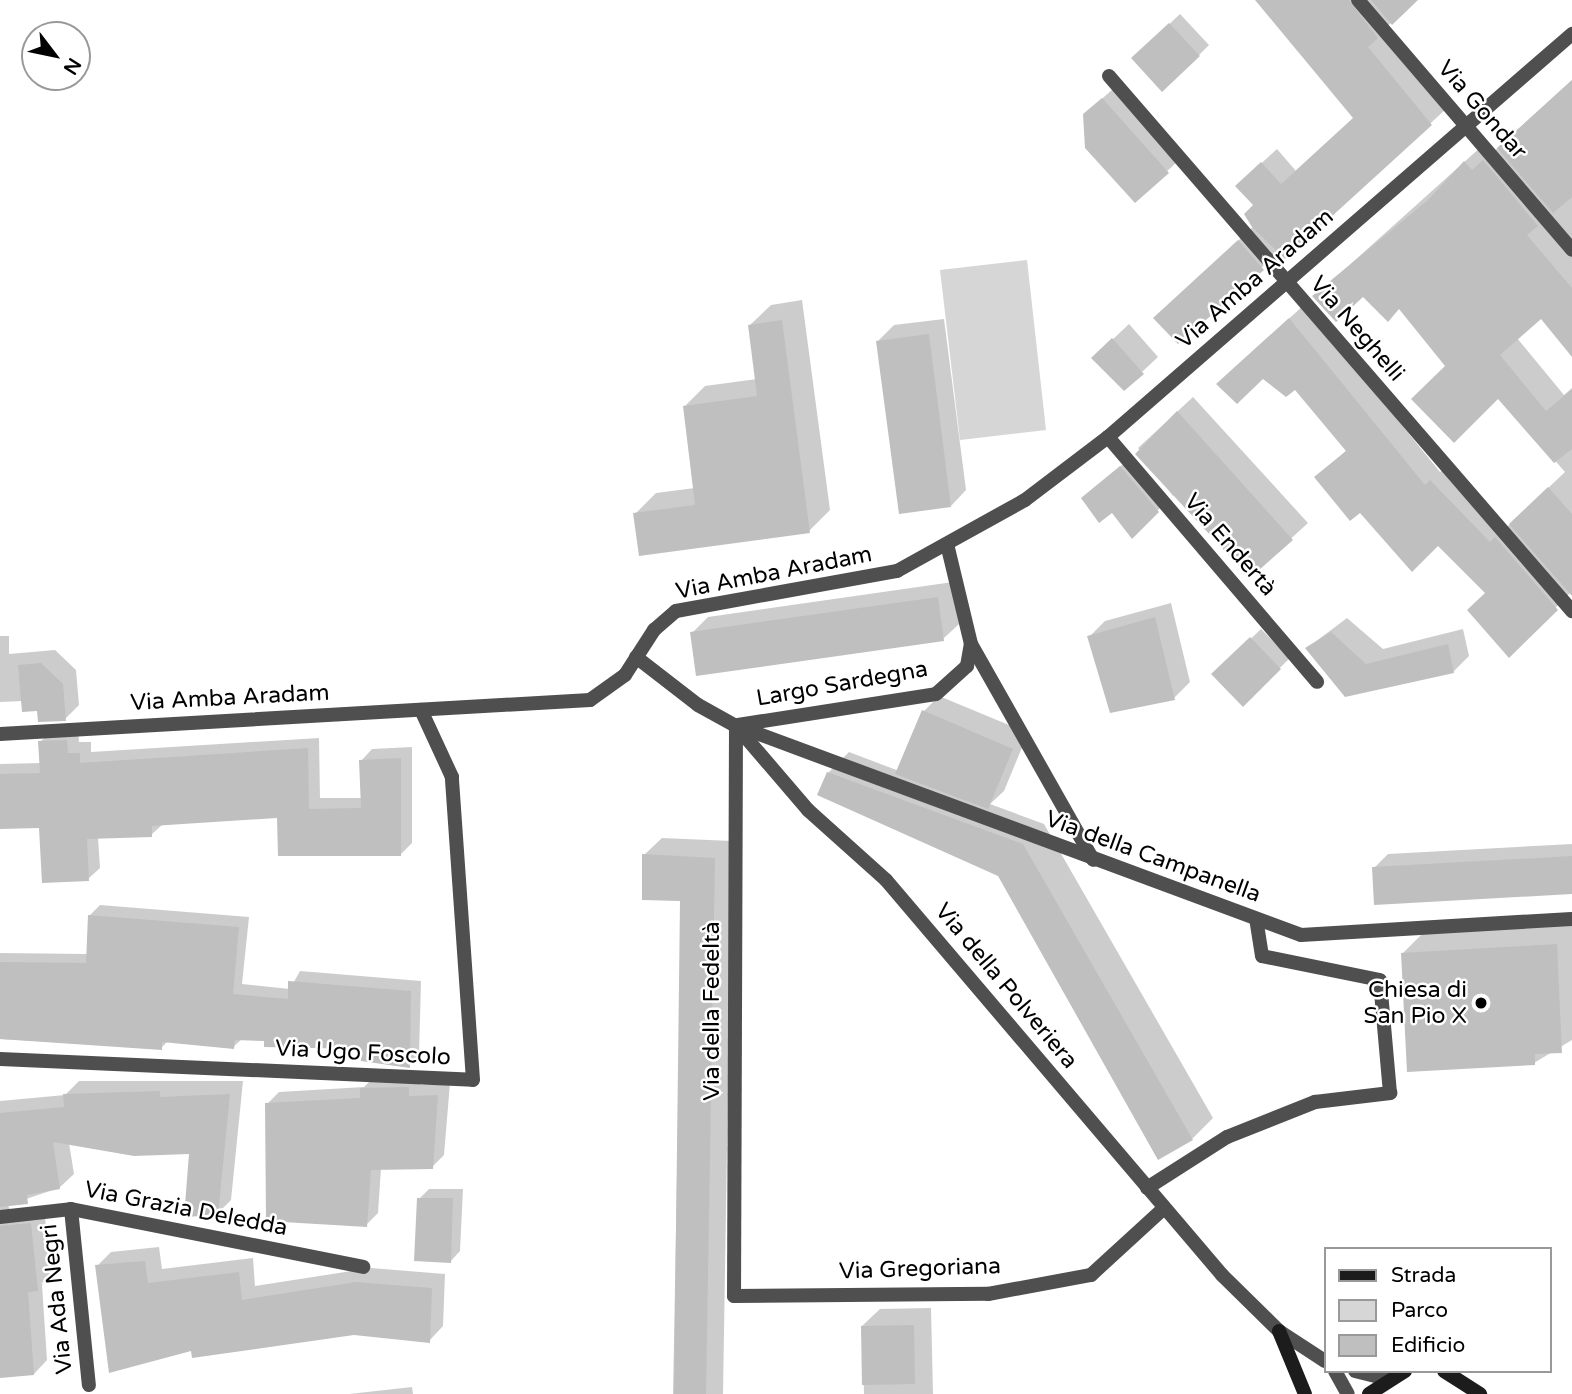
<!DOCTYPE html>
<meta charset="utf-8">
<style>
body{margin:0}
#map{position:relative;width:1572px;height:1394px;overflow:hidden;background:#fff;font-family:"Varela Round",sans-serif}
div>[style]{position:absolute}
.green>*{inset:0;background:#d6d6d6}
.shadow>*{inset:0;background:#0003}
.building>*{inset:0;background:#bfbfbf}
.street>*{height:14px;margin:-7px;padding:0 7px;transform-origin:7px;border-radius:7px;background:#4f4f4f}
.secondary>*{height:14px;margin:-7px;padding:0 7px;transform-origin:7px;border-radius:7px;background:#1c1c1c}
.dots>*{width:19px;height:19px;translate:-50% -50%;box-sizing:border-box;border:4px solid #fff;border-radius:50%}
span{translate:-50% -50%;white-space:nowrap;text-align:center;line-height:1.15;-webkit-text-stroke:5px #fff;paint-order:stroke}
.street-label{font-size:23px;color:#000}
.poi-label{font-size:23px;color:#000}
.right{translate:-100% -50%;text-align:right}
.legend{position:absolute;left:1324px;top:1247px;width:228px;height:126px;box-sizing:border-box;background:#fff;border:2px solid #999;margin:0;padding:9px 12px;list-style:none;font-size:21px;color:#000}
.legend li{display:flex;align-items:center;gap:14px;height:35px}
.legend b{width:35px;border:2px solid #999}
.north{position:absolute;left:21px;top:21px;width:70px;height:70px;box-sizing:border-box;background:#fff;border:2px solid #999;border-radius:50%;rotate:122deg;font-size:19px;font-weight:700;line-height:28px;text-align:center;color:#000}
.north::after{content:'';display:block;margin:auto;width:24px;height:32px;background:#000;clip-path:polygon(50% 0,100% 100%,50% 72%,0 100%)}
</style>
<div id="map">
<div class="green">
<i style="clip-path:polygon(1027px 260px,1046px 430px,960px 440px,940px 270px)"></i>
</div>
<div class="shadow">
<i style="clip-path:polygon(1258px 0,1416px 0,1382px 31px,1446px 109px,1285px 257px,1280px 251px,1178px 342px,1171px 303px,1254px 226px,1252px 172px,1277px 149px,1296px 171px,1355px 117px)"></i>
<i style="clip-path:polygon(1180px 14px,1209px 45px,1199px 55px,1144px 48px)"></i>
<i style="clip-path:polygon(1572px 80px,1572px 355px,1542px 317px,1517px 338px,1564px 395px,1572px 388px,1572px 591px,1509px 655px,1487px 593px,1438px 543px,1360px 511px,1316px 478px,1347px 450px,1295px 387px,1233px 369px,1304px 305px,1440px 472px,1446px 467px,1506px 528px,1565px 472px,1498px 396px,1447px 366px,1400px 307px,1363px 294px,1315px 296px,1482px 146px,1490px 155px)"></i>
<i style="clip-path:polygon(1113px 89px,1178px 161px,1135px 201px,1096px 104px)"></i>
<i style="clip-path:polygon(802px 300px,830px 510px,809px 531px,635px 514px,656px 493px,695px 488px,684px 407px,705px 386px,757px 379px,750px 325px,771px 305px)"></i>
<i style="clip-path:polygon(944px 319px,966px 490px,951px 506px,878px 341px,894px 325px)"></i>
<i style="clip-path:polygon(1129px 324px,1158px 357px,1142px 372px,1109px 343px)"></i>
<i style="clip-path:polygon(1193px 397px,1308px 523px,1251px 575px,1177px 492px,1173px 496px,1138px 448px)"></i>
<i style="clip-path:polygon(1132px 457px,1168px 500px,1132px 536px,1094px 488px)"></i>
<i style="clip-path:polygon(953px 582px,959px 624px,943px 639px,692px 633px,708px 617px)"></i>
<i style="clip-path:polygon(1171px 603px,1190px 682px,1174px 698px,1089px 637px,1105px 621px)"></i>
<i style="clip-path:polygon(1347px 618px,1383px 649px,1463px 629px,1469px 656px,1453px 672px,1345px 695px,1307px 648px)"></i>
<i style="clip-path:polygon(1261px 629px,1290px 658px,1243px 704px,1214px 674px)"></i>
<i style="clip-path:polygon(0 636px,9px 636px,9px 654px,55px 650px,76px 670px,79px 705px,65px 719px,23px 701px,0 702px)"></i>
<i style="clip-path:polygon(939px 696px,1028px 733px,1004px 791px,990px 804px,1044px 824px,1213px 1118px,1192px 1139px,1000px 875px,828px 773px,849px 752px,899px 771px,924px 711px)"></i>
<i style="clip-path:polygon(78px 729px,79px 742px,91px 742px,91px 752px,319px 738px,320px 798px,362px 798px,361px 761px,372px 749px,412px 747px,412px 843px,400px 855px,279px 816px,163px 824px,151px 835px,98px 837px,100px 868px,88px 879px,41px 826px,0 825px,0 764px,41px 763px,40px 742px,52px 731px)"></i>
<i style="clip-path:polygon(662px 838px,732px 841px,723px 1394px,673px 1394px,682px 899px,644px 855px)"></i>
<i style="clip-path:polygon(1572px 844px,1572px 890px,1374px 868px,1388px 854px)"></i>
<i style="clip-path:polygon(100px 905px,249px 917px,242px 984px,290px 989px,300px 971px,421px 981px,419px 1055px,409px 1066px,363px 1048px,266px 1040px,242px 1039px,233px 1047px,168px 1041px,161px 1048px,0 1039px,0 953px,88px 954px,89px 916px)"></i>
<i style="clip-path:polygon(1572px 924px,1572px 1040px,1534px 1063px,1402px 954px,1423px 933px)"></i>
<i style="clip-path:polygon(421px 1075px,420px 1085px,450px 1083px,444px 1155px,432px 1167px,381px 1168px,378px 1213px,366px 1225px,267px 1104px,279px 1092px,364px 1087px,374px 1077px)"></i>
<i style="clip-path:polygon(79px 1081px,243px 1081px,231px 1200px,217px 1214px,191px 1153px,69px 1143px,74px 1174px,59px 1188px,8px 1205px,11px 1213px,44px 1210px,52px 1275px,42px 1285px,47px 1360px,34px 1374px,0 1376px,0 1101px,65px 1095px)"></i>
<i style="clip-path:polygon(429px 1189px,463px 1189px,460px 1251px,450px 1262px,419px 1199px)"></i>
<i style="clip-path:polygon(159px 1247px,162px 1269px,253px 1258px,255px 1286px,371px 1268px,445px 1274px,443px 1326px,429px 1341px,354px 1333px,193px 1349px,97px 1266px,111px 1252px)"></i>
<i style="clip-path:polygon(931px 1308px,933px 1394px,864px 1394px,862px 1326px,880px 1309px)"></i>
<i style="clip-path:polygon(412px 1387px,413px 1394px,349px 1394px)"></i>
</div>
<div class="building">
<i style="clip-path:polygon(1255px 0,1349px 0,1378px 38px,1368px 47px,1432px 125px,1285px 259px,1252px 227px,1244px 214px,1253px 205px,1235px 186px,1261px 162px,1281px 184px,1353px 118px)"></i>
<i style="clip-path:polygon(1371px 0,1418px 0,1392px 25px)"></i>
<i style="clip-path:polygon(1169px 23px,1200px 56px,1162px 92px,1131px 58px)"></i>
<i style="clip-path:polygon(1572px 80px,1572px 197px,1553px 213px,1497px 148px)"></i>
<i style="clip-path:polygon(1102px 98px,1169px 173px,1135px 203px,1085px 148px,1083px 114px)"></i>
<i style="clip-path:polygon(1483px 160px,1538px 226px,1527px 235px,1572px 288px,1572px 357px,1541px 319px,1500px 355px,1546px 411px,1572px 389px,1572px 449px,1554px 463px,1498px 399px,1454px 443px,1411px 399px,1445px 366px,1399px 309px,1388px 322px,1363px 297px,1336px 322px,1312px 296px,1428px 200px,1464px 161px,1472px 170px)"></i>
<i style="clip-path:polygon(1238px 240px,1264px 270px,1178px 344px,1153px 318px)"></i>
<i style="clip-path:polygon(1289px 318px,1425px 485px,1430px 480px,1490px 542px,1495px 537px,1558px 610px,1509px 658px,1467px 610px,1485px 593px,1438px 546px,1412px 572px,1360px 513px,1350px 521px,1314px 477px,1346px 451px,1295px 390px,1286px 397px,1263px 379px,1237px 404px,1216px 384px)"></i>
<i style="clip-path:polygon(782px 320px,810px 533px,639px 556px,633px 513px,695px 505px,683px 406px,757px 396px,748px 325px)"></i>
<i style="clip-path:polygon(929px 334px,951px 507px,899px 514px,876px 341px)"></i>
<i style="clip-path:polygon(1112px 338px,1144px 374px,1124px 391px,1091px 358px)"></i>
<i style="clip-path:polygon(1177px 411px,1293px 540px,1250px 578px,1135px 454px)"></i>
<i style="clip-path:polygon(1120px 466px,1159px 512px,1132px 539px,1112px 513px,1099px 523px,1081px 498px)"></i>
<i style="clip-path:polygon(1548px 487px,1572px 514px,1572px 596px,1509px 524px)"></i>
<i style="clip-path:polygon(938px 597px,944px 641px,696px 676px,690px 632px)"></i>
<i style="clip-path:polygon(1155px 617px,1175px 700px,1110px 713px,1087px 636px)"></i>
<i style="clip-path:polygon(1331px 632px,1366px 664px,1448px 644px,1454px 673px,1345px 697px,1305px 648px)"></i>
<i style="clip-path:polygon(1250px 637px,1281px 669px,1243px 707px,1211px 674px)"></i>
<i style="clip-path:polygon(41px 663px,63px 684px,66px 721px,38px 722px,37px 711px,22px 712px,18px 665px)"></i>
<i style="clip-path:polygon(922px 710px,1013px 749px,988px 809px,895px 774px)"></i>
<i style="clip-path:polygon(67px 740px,68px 753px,80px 753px,80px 763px,308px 748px,309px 809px,361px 808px,359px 760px,401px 758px,401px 856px,278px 856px,277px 818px,152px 826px,152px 837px,87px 839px,89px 881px,42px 883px,39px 828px,0 829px,0 774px,40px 773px,38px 741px)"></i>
<i style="clip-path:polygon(827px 772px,1023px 844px,1193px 1140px,1158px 1160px,998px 876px,817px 795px)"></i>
<i style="clip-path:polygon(642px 854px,715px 858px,706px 1394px,674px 1394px,680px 901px,642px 900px)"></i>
<i style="clip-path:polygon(1572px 856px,1572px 894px,1374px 905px,1372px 867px)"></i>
<i style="clip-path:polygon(88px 915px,239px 927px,233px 994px,288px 999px,288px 981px,411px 991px,410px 1068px,361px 1061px,361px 1049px,264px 1047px,264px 1041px,235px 1040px,234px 1049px,162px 1042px,162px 1050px,0 1039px,0 962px,86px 963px)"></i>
<i style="clip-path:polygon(1557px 944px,1562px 1053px,1535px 1054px,1535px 1065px,1407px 1072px,1401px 953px)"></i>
<i style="clip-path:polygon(409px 1087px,409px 1096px,438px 1095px,433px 1169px,371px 1170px,367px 1227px,266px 1221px,265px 1103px,360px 1098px,360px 1088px)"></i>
<i style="clip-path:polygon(160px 1091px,160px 1097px,230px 1094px,218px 1215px,184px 1217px,189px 1154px,134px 1156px,53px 1142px,60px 1189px,27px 1195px,28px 1204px,0 1207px,0 1113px,64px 1107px,63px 1094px)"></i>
<i style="clip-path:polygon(417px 1198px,453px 1198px,451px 1263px,414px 1261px)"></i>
<i style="clip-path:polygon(31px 1223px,38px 1291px,28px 1292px,34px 1375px,0 1378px,0 1226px)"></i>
<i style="clip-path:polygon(145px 1261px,148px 1283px,239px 1272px,242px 1300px,356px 1282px,432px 1288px,430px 1343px,354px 1335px,192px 1358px,191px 1351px,109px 1373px,95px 1265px)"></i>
<i style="clip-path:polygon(914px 1325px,915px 1384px,862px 1385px,861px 1326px)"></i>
</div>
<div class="street">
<i style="left:1358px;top:0;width:329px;rotate:49.4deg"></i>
<i style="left:1109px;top:76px;width:708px;rotate:49.13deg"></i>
<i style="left:1108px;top:437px;width:322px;rotate:49.5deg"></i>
<i style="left:971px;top:644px;width:248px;rotate:60.5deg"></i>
<i style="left:636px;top:657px;width:78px;rotate:37.7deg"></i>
<i style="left:698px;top:705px;width:43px;rotate:28.9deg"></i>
<i style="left:736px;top:726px;width:111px;rotate:49.4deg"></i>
<i style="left:808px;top:810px;width:105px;rotate:41.9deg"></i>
<i style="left:886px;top:880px;width:519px;rotate:49.61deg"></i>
<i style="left:1222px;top:1275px;width:80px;rotate:44.5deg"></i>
<i style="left:1279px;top:1331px;width:55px;rotate:33.1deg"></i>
<i style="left:738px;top:725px;width:200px;rotate:-8.9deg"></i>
<i style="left:936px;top:694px;width:42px;rotate:-42.1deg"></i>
<i style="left:967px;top:666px;width:22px;rotate:-80deg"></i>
<i style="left:971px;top:644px;width:99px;rotate:-103.5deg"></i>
<i style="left:736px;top:726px;width:570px;rotate:90.2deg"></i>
<i style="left:734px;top:1296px;width:254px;rotate:-0.5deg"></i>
<i style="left:988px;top:1294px;width:105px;rotate:-10.5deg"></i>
<i style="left:1091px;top:1275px;width:99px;rotate:-42.5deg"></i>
<i style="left:740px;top:727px;width:598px;rotate:20.34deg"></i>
<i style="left:1301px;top:935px;width:271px;rotate:-3.4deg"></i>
<i style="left:0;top:734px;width:591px;rotate:-3.3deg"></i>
<i style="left:590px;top:700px;width:43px;rotate:-35.5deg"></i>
<i style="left:625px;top:675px;width:54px;rotate:-57.2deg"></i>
<i style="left:654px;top:630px;width:29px;rotate:-41deg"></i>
<i style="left:676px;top:611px;width:225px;rotate:-10.3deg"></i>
<i style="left:897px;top:571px;width:146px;rotate:-29deg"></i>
<i style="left:1025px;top:500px;width:104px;rotate:-37.2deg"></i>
<i style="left:1108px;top:437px;width:615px;rotate:-40.98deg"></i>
<i style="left:0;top:1059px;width:473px;rotate:2.5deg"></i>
<i style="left:473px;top:1080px;width:304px;rotate:-94deg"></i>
<i style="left:452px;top:777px;width:74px;rotate:-114.8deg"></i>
<i style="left:1147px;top:1188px;width:95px;rotate:-32.5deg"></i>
<i style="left:1227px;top:1137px;width:95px;rotate:-21.7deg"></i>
<i style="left:1315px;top:1102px;width:76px;rotate:-6.8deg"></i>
<i style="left:1390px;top:1093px;width:113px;rotate:-95.1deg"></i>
<i style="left:1380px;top:980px;width:120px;rotate:-168.5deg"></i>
<i style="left:1262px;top:956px;width:37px;rotate:-99deg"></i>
<i style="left:71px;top:1209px;width:177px;rotate:84.2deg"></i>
<i style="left:0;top:1217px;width:71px;rotate:-6.4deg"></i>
<i style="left:71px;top:1209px;width:298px;rotate:11.2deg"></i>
<i style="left:1335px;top:1371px;width:26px;rotate:61deg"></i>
<i style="left:1355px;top:1371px;width:32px;rotate:14deg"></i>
</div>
<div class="secondary">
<i style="left:1279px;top:1331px;width:68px;rotate:67.6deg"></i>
<i style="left:1444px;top:1371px;width:43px;rotate:32.6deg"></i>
<i style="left:1369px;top:1394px;width:43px;rotate:-32.6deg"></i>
</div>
<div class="dots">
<i style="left:1481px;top:1003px;background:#000"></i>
</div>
<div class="street-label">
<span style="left:1482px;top:110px;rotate:49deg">Via Gondar</span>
<span style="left:1255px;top:279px;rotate:-41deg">Via Amba Aradam</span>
<span style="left:1357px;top:329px;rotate:49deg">Via Neghelli</span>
<span style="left:1230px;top:545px;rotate:49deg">Via Endertà</span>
<span style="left:774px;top:573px;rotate:-11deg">Via Amba Aradam</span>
<span style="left:842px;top:684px;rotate:-10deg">Largo Sardegna</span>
<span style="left:230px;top:698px;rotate:-3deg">Via Amba Aradam</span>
<span style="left:1153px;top:857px;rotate:20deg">Via della Campanella</span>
<span style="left:1006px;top:986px;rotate:50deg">Via della Polveriera</span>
<span style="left:712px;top:1011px;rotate:-90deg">Via della Fedeltà</span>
<span style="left:363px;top:1053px;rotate:3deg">Via Ugo Foscolo</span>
<span style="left:186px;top:1209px;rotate:11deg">Via Grazia Deledda</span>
<span style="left:920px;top:1269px;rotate:-2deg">Via Gregoriana</span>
<span style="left:57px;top:1299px;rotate:-96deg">Via Ada Negri</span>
</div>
<div class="poi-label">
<span class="right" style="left:1467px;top:1003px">Chiesa di<br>San Pio X</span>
</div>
<ul class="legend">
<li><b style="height:9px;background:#1c1c1c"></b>Strada</li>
<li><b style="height:19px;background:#d6d6d6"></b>Parco</li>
<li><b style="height:19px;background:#bfbfbf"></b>Edificio</li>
</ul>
<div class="north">N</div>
</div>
